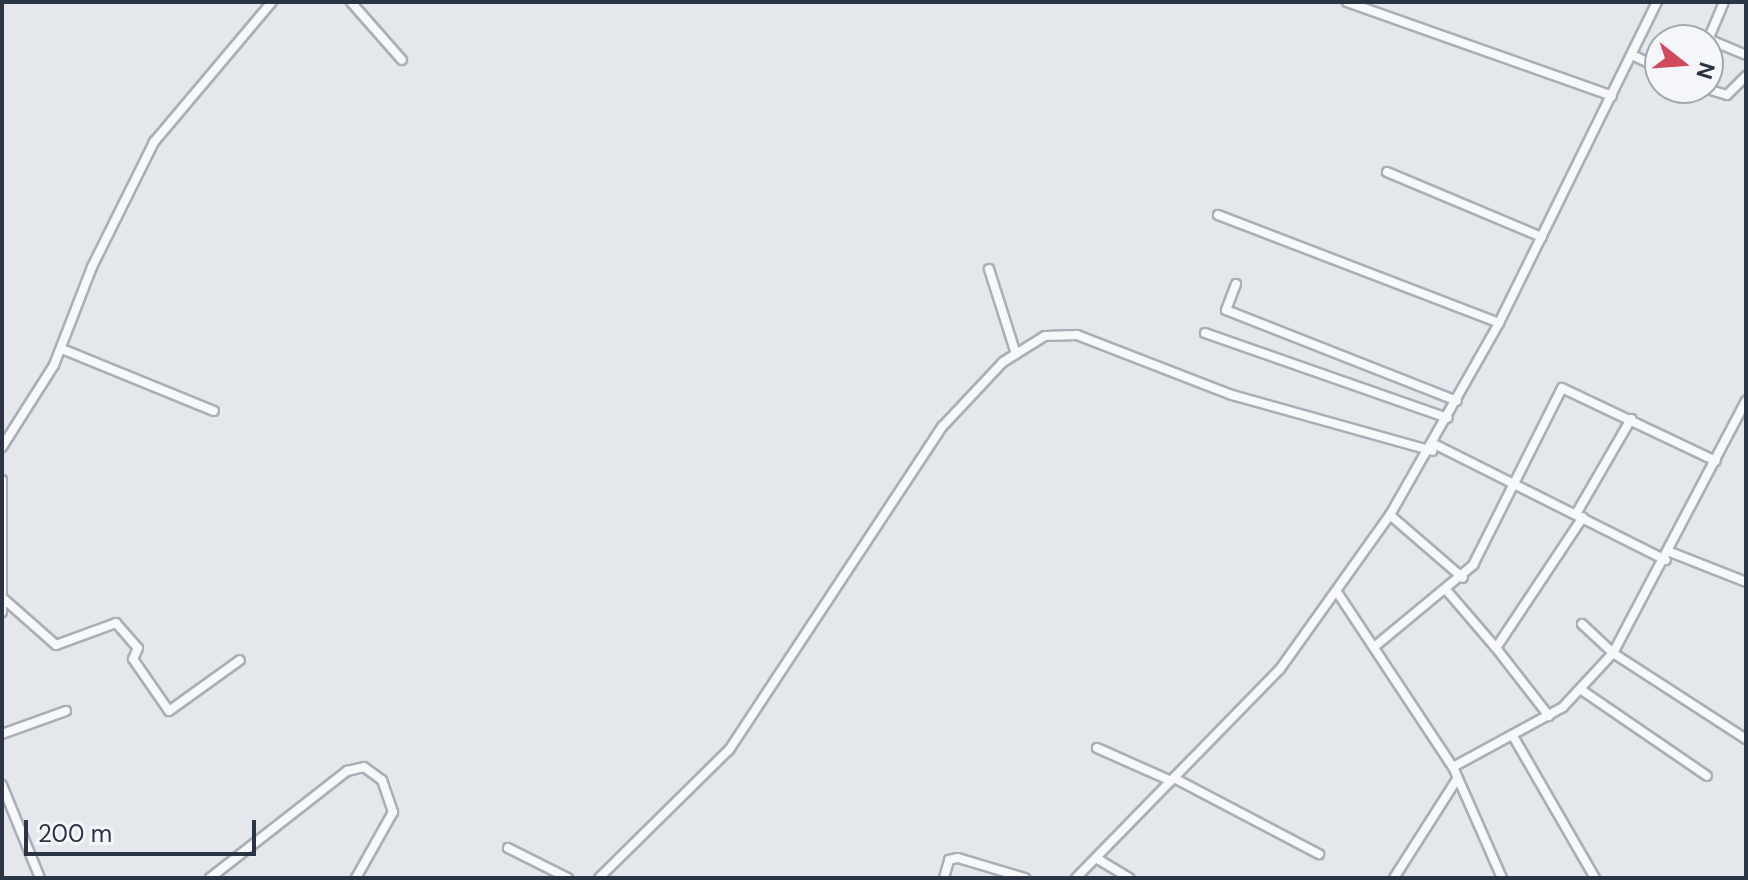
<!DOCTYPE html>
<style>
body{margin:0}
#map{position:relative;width:1748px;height:880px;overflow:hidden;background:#e4e7ec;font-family:"DM Sans",sans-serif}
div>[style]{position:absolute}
.roads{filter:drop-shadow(2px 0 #a9aeb7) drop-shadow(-2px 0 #a9aeb7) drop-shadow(0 2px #a9aeb7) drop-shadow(0 -2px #a9aeb7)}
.minor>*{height:8px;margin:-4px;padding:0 4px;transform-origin:4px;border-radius:4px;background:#f7f8fa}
span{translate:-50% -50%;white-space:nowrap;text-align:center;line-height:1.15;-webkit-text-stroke:8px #f4f6f9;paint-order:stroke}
.frame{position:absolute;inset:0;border:4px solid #2b3445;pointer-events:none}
.north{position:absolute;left:1644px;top:24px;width:80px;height:80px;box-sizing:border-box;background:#f4f6f9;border:2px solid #a4a8b1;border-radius:50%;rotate:107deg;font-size:22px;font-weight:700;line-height:32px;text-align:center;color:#2b3445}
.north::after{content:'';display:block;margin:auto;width:28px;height:36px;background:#d1495b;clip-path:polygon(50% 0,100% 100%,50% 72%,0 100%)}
.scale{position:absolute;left:24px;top:820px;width:232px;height:36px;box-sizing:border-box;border:4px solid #2b3445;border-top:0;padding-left:10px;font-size:24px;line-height:28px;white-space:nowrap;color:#2b3445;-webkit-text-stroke:6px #f4f6f9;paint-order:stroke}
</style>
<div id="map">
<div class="roads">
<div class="minor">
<i style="left:351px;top:2px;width:77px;rotate:48.7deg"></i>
<i style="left:1347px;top:2px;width:281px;rotate:19.5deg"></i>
<i style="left:1708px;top:39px;width:41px;rotate:22.8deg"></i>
<i style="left:1708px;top:40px;width:41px;rotate:-67.2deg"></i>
<i style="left:1632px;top:55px;width:31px;rotate:25deg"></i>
<i style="left:1704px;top:88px;width:24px;rotate:17deg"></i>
<i style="left:1727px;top:95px;width:27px;rotate:-45deg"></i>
<i style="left:1387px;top:172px;width:168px;rotate:22.8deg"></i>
<i style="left:1218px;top:215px;width:301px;rotate:21deg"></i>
<i style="left:989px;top:269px;width:89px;rotate:72.4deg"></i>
<i style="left:1236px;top:284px;width:28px;rotate:111deg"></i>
<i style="left:1226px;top:310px;width:248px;rotate:21.5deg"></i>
<i style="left:1205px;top:333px;width:257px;rotate:19.3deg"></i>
<i style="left:62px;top:349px;width:164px;rotate:22.2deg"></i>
<i style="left:1436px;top:445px;width:257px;rotate:26.6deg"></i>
<i style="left:2px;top:447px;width:97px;rotate:-57.6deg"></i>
<i style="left:54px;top:365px;width:105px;rotate:-68.8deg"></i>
<i style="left:92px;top:267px;width:140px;rotate:-63.6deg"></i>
<i style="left:154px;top:142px;width:183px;rotate:-49.9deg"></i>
<i style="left:2px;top:480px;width:132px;rotate:90deg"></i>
<i style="left:1576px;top:514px;width:110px;rotate:-59.9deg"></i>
<i style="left:1390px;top:515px;width:96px;rotate:40.8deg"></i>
<i style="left:1670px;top:552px;width:82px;rotate:21.5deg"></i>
<i style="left:1337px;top:592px;width:210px;rotate:56.5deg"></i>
<i style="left:1453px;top:767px;width:121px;rotate:66.2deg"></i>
<i style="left:1448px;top:592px;width:74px;rotate:49.4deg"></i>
<i style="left:5px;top:600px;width:68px;rotate:41.4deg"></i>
<i style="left:56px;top:645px;width:64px;rotate:-20.1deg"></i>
<i style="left:116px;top:623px;width:33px;rotate:49deg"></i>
<i style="left:138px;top:648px;width:12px;rotate:114deg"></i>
<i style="left:133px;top:659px;width:63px;rotate:55.3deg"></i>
<i style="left:169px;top:711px;width:87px;rotate:-35.7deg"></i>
<i style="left:1582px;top:624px;width:42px;rotate:43.1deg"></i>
<i style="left:1613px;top:653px;width:158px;rotate:32.9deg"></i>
<i style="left:1374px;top:647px;width:129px;rotate:-39.6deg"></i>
<i style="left:1473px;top:565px;width:198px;rotate:-63.3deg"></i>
<i style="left:1562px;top:388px;width:170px;rotate:25.4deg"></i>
<i style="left:1583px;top:691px;width:150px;rotate:34.4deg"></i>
<i style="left:1549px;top:716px;width:86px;rotate:-127.9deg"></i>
<i style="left:1496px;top:648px;width:157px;rotate:-56.4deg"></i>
<i style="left:2px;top:734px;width:68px;rotate:-19.8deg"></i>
<i style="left:1513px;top:736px;width:164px;rotate:60deg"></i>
<i style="left:1097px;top:748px;width:81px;rotate:24deg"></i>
<i style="left:1453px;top:767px;width:125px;rotate:-28.6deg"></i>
<i style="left:1563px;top:707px;width:74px;rotate:-47.2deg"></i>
<i style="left:1613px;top:653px;width:285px;rotate:-62.2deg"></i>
<i style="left:1174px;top:778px;width:164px;rotate:27.7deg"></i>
<i style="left:2px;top:785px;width:100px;rotate:67.8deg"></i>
<i style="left:508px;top:848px;width:67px;rotate:26.6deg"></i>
<i style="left:1096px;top:858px;width:39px;rotate:31deg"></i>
<i style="left:210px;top:878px;width:174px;rotate:-38deg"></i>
<i style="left:347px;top:771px;width:17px;rotate:-13deg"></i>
<i style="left:364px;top:767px;width:22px;rotate:36deg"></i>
<i style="left:382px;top:780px;width:34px;rotate:71deg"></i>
<i style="left:393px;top:812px;width:76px;rotate:119.3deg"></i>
<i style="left:599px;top:878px;width:182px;rotate:-44.6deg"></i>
<i style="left:729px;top:750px;width:387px;rotate:-56.6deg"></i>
<i style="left:942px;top:427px;width:89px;rotate:-46.8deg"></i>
<i style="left:1003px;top:362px;width:49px;rotate:-31.8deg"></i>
<i style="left:1045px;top:336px;width:32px;rotate:-2deg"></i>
<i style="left:1077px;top:335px;width:166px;rotate:21.2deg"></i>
<i style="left:1232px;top:395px;width:208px;rotate:15.6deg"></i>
<i style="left:944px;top:878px;width:19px;rotate:-74deg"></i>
<i style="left:949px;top:860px;width:9px;rotate:-13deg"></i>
<i style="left:958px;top:858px;width:70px;rotate:16.6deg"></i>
<i style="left:1076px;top:878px;width:292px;rotate:-45.7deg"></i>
<i style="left:1280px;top:669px;width:189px;rotate:-54.5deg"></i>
<i style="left:1390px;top:515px;width:221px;rotate:-60.4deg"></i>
<i style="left:1499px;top:323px;width:358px;rotate:-63.8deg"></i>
<i style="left:1394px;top:878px;width:117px;rotate:-57.5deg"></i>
</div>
</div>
<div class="frame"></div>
<div class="north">N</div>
<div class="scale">200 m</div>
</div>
